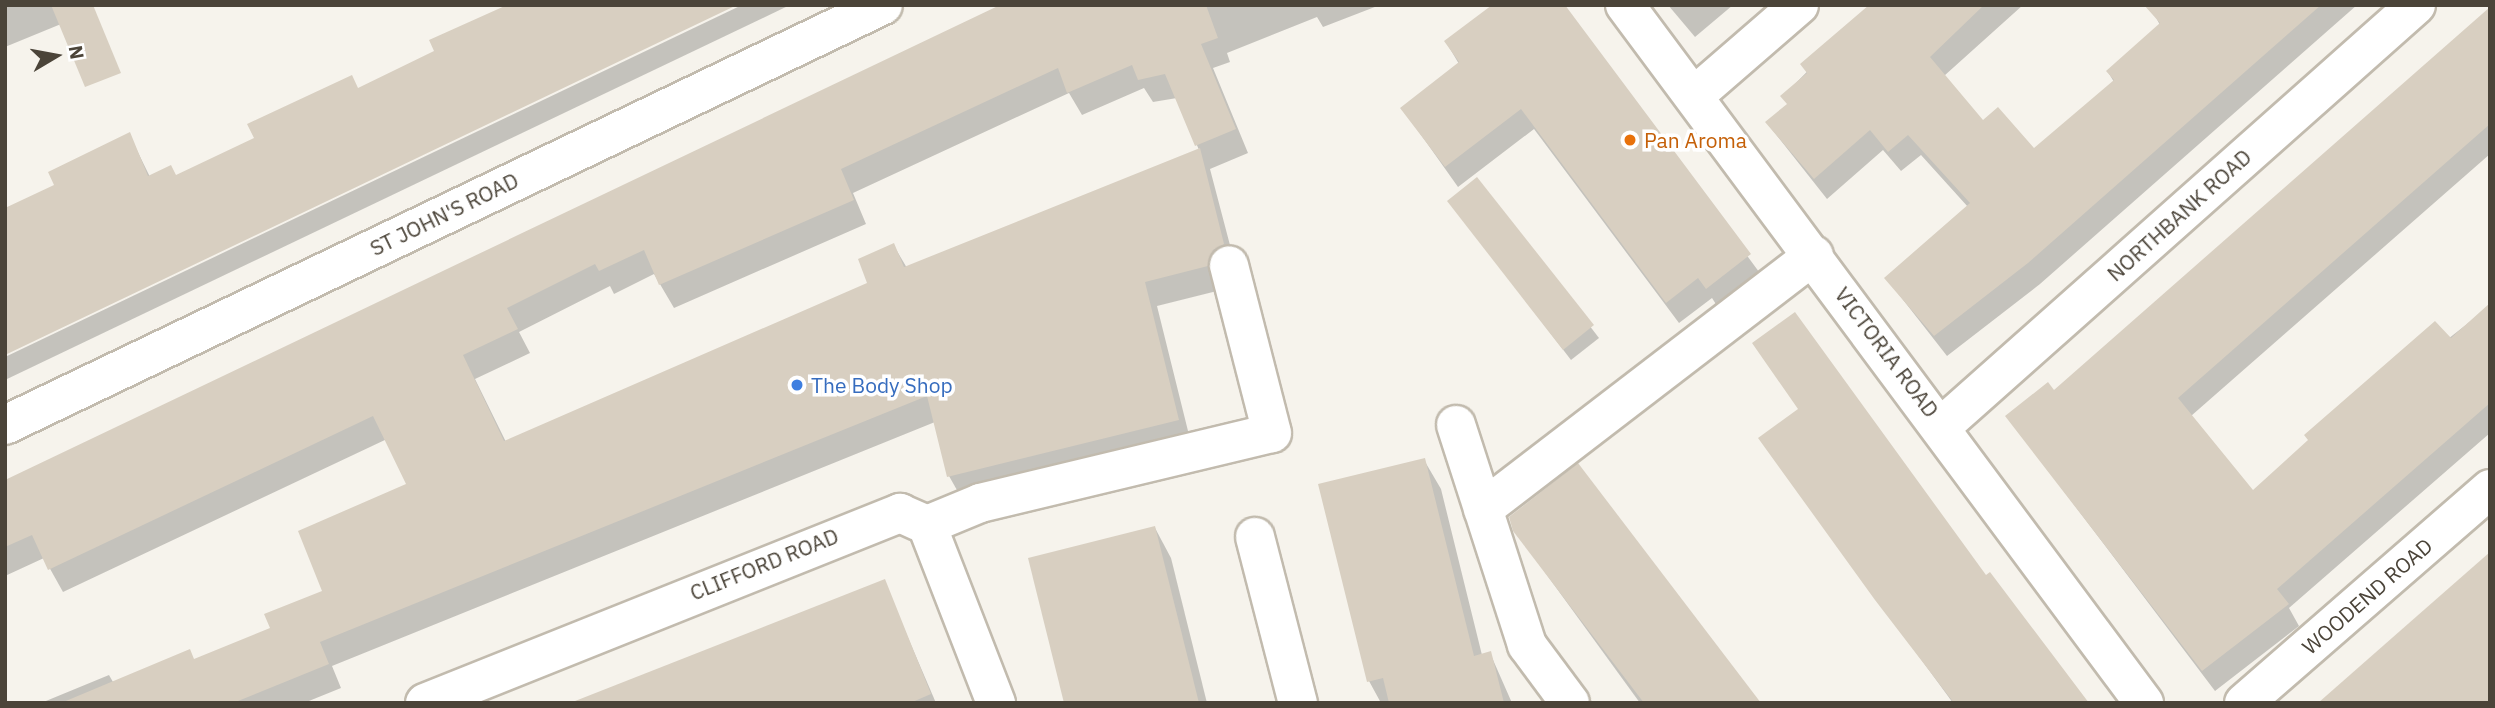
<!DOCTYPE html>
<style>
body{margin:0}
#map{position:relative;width:2495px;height:708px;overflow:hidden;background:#f6f3ec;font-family:"IBM Plex Sans",sans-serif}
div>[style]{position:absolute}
.shadow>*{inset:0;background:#0003}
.building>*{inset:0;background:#d8cfc1}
.roads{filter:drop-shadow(2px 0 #c2bbae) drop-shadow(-2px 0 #c2bbae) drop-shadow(0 2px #c2bbae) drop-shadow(0 -2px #c2bbae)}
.minor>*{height:38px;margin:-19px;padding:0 19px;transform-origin:19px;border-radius:19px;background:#fff}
.dots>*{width:19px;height:19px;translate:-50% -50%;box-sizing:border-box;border:4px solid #fff;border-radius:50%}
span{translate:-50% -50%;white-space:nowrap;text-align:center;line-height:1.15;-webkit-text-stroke:7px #fff;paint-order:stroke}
.food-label{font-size:21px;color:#c56008}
.left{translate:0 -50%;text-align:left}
.street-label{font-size:21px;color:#4b4439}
.shop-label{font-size:21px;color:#366cbe}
.frame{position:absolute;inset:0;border:7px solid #4b4439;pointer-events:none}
.north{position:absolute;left:21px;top:21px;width:70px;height:70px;-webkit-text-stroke:5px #fff;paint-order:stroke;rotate:80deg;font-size:19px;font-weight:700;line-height:28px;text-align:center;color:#4b4439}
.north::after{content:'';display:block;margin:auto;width:24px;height:32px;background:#4b4439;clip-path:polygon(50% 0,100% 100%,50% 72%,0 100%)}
</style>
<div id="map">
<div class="shadow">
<i style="clip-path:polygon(5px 5px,78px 5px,83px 15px,5px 47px)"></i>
<i style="clip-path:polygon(742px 5px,790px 5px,5px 380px,5px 357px)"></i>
<i style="clip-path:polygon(evenodd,1010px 5px,1380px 5px,1323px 27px,1317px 17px,1227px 53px,1230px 62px,1213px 68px,1248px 153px,1210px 169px,1236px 268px,1221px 290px,1157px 306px,1191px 443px,962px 499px,949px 476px,935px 422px,332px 666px,341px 688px,304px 703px,41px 703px,109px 675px,113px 682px,194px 661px,272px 629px,324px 592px,408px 485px,387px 439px,63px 592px,44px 558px,5px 576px,5px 482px,1010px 5px,1144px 88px,1153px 102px,1177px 98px,1199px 150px,907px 268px,894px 246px,870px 284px,506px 442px,475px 379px,530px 353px,519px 332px,610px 286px,614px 294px,654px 274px,674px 308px,866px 224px,853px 193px,1069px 93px,1082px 115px,1144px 88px)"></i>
<i style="clip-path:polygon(1563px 5px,1762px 276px,1719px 309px,1712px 298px,1679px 323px,1534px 129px,1458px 187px,1402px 108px,1459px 64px,1446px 42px)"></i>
<i style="clip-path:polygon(1668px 5px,1733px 5px,1695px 37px)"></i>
<i style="clip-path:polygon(1873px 5px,2023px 5px,1944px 76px,1983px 123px,2033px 151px,2114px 82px,2108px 72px,2160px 25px,2154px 14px,2165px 5px,2357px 5px,2040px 284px,1947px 356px,1886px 278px,1968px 207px,1921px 155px,1901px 171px,1883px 150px,1827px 199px,1767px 123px,1788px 105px,1783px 96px)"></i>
<i style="clip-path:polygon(2490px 10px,2490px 154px,2191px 416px,2253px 492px,2490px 306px,2490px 433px,2289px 608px,2299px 626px,2215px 691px,2007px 416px,2053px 393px)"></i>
<i style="clip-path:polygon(437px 52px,5px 353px,56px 186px,129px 134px,150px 177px,176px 177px)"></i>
<i style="clip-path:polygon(1477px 179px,1599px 338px,1571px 360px,1449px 201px)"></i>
<i style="clip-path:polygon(1760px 439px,1985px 577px,2086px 703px,1953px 703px)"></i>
<i style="clip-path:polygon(1424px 460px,1441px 489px,1482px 655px,1490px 653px,1512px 703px,1381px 703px,1369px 681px)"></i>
<i style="clip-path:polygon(1155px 528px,1171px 558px,1207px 703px,1066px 703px)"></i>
<i style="clip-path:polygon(1515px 531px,1758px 703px,1640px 703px)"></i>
<i style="clip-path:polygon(884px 582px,936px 703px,575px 703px)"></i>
</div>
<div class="building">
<i style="clip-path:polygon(51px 5px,93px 5px,121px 73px,85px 87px)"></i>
<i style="clip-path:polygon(507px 5px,737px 5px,5px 355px,5px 208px,54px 185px,48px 172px,130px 132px,148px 176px,171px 165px,176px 175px,254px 138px,247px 124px,352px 75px,358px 88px,434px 51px,429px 40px)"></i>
<i style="clip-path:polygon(1000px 5px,1206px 5px,1218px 38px,1201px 44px,1236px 129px,1195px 146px,1165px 74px,1138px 80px,1132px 65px,1067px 93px,1058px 68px,841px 169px,854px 200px,659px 285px,644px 250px,599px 271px,595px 264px,507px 308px,518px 329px,463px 355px,504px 441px,867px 283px,858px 259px,894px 243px,904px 267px,1200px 148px,1224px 244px,1213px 250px,1208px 266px,1145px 282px,1179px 420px,947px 477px,927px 396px,320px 642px,329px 664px,233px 703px,61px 703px,190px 649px,194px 659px,270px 628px,264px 614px,322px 591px,298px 531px,406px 484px,373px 416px,48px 570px,32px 535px,5px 547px,5px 480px)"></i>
<i style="clip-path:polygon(1492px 5px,1565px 5px,1751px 254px,1706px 289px,1698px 278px,1666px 303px,1521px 109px,1445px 167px,1400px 108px,1459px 62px,1444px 41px)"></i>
<i style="clip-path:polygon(1869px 5px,1984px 5px,1930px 57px,1983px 120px,1998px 107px,2034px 148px,2114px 80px,2106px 71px,2160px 23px,2144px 5px,2321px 5px,2028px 263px,1934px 336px,1884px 278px,1970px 203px,1908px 135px,1888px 152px,1870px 130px,1814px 179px,1765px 122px,1787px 104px,1780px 96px,1807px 73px,1800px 64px)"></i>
<i style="clip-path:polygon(2490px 7px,2490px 124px,2178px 398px,2253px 490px,2308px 440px,2304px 435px,2435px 321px,2451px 338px,2490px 303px,2490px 403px,2277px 589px,2289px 604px,2202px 671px,2005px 416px,2048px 382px,2054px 390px)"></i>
<i style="clip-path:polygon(1477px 177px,1594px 325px,1563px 350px,1447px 201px)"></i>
<i style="clip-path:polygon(1795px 312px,1986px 575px,1990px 572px,2089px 703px,1954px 703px,1875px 600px,1758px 438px,1798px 409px,1752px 343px)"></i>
<i style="clip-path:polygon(1425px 458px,1474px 656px,1491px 651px,1504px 703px,1389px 703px,1383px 678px,1367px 682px,1318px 484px)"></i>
<i style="clip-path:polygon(1578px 463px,1761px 703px,1644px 703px,1513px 531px,1509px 517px)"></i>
<i style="clip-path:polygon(1155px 526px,1199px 703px,1064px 703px,1028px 558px)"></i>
<i style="clip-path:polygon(2490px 552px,2490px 703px,2318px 703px,2417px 616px)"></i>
<i style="clip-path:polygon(885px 579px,931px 694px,910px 703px,570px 703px)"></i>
</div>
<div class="roads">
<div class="minor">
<i style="left:1625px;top:5px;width:870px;rotate:53.37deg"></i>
<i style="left:1694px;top:96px;width:139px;rotate:-40.9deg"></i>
<i style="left:5px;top:425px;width:973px;rotate:-25.56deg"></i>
<i style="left:1456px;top:425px;width:231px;rotate:72.1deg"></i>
<i style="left:1527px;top:645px;width:72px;rotate:53.4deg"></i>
<i style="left:1942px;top:426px;width:634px;rotate:-41.61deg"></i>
<i style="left:1483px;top:509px;width:417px;rotate:-37.5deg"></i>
<i style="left:927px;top:525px;width:57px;rotate:-22.5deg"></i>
<i style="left:980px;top:503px;width:300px;rotate:-13.5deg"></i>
<i style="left:1272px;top:433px;width:173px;rotate:-104.4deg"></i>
<i style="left:1255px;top:537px;width:171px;rotate:75.5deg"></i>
<i style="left:425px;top:703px;width:512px;rotate:-21.8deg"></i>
<i style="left:900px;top:513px;width:30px;rotate:24deg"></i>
<i style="left:927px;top:525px;width:191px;rotate:68.8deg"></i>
<i style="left:2244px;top:703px;width:326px;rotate:-41deg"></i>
</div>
</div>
<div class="dots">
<i style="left:1630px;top:140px;background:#e8710a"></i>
<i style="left:797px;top:385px;background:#3f7fe0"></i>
</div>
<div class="food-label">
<span class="left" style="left:1644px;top:140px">Pan Aroma</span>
</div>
<div class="street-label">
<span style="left:444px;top:214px;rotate:-26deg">ST JOHN'S ROAD</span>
<span style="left:2179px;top:215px;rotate:-42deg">NORTHBANK ROAD</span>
<span style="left:1887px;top:352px;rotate:53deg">VICTORIA ROAD</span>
<span style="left:764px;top:564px;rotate:-22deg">CLIFFORD ROAD</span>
<span style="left:2367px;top:596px;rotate:-41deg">WOODEND ROAD</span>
</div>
<div class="shop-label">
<span class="left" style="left:811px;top:385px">The Body Shop</span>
</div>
<div class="frame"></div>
<div class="north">N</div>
</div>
